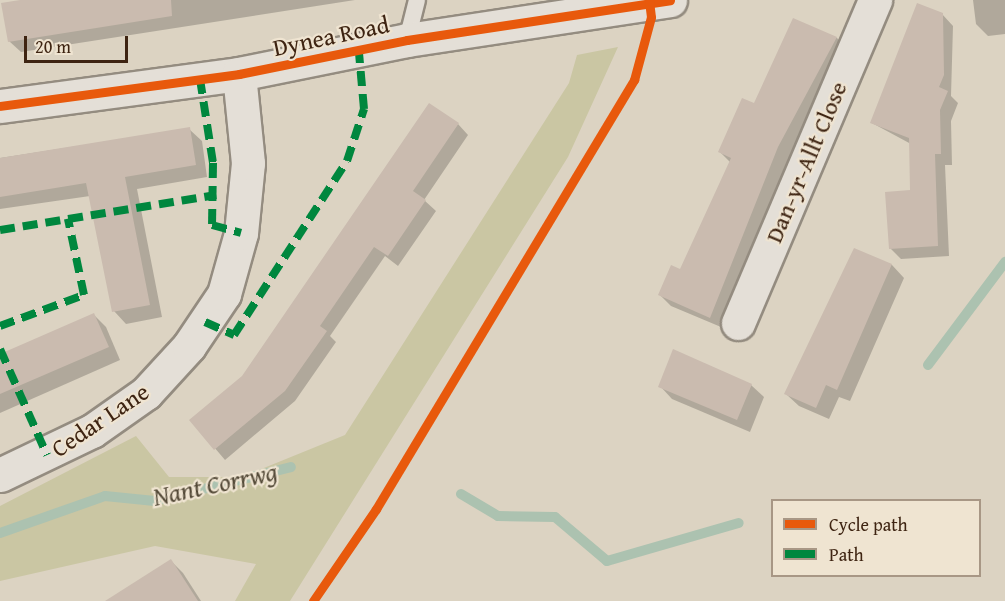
<!DOCTYPE html>
<style>
body{margin:0}
#map{position:relative;width:1005px;height:601px;overflow:hidden;background:#dcd3c2;font-family:"Gentium Book Plus",serif}
div>[style]{position:absolute}
.green>*{inset:0;background:#cac6a3}
.shadow>*{inset:0;background:#0003}
.stream>*{height:10px;margin:-5px;padding:0 5px;transform-origin:5px;border-radius:5px;background:#acc2b0}
.building>*{inset:0;background:#cabbaf}
.roads{filter:drop-shadow(2px 0 #948c80) drop-shadow(-2px 0 #948c80) drop-shadow(0 2px #948c80) drop-shadow(0 -2px #948c80)}
.lane>*{height:16px;margin:-8px;padding:0 8px;transform-origin:8px;border-radius:8px;background:#e4dfd7}
.street>*{height:33px;margin:-16.5px;padding:0 16.5px;transform-origin:16.5px;border-radius:16.5px;background:#e4dfd7}
.quiet>*{height:8px;margin-top:-4px;transform-origin:0;background:repeating-linear-gradient(90deg,#00873e 0 15px,transparent 0 23px)}
.cycleway>*{height:9px;margin:-4.5px;padding:0 4.5px;transform-origin:4.5px;border-radius:4.5px;background:#e8590c}
span{translate:-50% -50%;white-space:nowrap;text-align:center;line-height:1.15;-webkit-text-stroke:4.5px #efe4d1;paint-order:stroke}
.street-label{font-size:24px;color:#3e2412}
.water-label{font-size:26px;color:#544a38;font-style:italic}
.legend{position:absolute;left:771px;top:499px;width:210px;height:78px;box-sizing:border-box;background:#efe4d1;border:2px solid #a89785;margin:0;padding:8px 10px;list-style:none;font-size:18px;color:#3e2412}
.legend li{display:flex;align-items:center;gap:12px;height:30px}
.legend b{width:30px;border:2px solid #a89785}
.scale{position:absolute;left:24px;top:36px;width:104px;height:27px;box-sizing:border-box;border:3px solid #3e2412;border-top:0;padding-left:8px;font-size:18px;line-height:21px;white-space:nowrap;color:#3e2412;-webkit-text-stroke:4px #efe4d1;paint-order:stroke}
</style>
<div id="map">
<div class="green">
<i style="clip-path:polygon(618px 47px,568px 157px,290px 601px,235px 601px,256px 564px,155px 546px,0 581px,0 506px,136px 436px,169px 477px,242px 477px,345px 435px,569px 83px,577px 55px)"></i>
</div>
<div class="shadow">
<i style="clip-path:polygon(29px 0,355px 0,21px 52px,9px 41px)"></i>
<i style="clip-path:polygon(973px 0,1005px 0,1005px 34px,988px 36px,976px 24px)"></i>
<i style="clip-path:polygon(942px 14px,953px 26px,951px 96px,958px 103px,951px 121px,952px 165px,945px 165px,949px 256px,901px 259px,890px 248px,912px 191px,911px 144px,872px 123px)"></i>
<i style="clip-path:polygon(793px 20px,837px 38px,847px 49px,808px 114px,721px 327px,671px 306px,660px 295px,681px 271px,730px 162px,720px 152px,754px 105px)"></i>
<i style="clip-path:polygon(458px 124px,468px 135px,424px 200px,436px 211px,398px 266px,385px 256px,330px 336px,336px 342px,295px 401px,225px 460px,191px 420px,243px 377px)"></i>
<i style="clip-path:polygon(189px 129px,202px 141px,207px 177px,137px 189px,162px 317px,126px 324px,114px 311px,90px 196px,0 209px,0 158px)"></i>
<i style="clip-path:polygon(855px 250px,892px 265px,904px 278px,850px 401px,839px 397px,829px 419px,799px 406px,786px 394px)"></i>
<i style="clip-path:polygon(94px 315px,106px 327px,120px 360px,0 413px,0 356px)"></i>
<i style="clip-path:polygon(751px 385px,764px 397px,750px 432px,672px 399px,660px 386px)"></i>
<i style="clip-path:polygon(171px 561px,183px 573px,201px 601px,148px 601px)"></i>
</div>
<div class="stream">
<i style="left:928px;top:365px;width:129px;rotate:-53.2deg"></i>
<i style="left:461px;top:494px;width:43px;rotate:30.7deg"></i>
<i style="left:498px;top:516px;width:57px;rotate:1deg"></i>
<i style="left:555px;top:517px;width:68px;rotate:40.2deg"></i>
<i style="left:607px;top:561px;width:137px;rotate:-16.1deg"></i>
<i style="left:0;top:533px;width:111px;rotate:-19.4deg"></i>
<i style="left:105px;top:496px;width:50px;rotate:5.7deg"></i>
<i style="left:155px;top:501px;width:140px;rotate:-14deg"></i>
</div>
<div class="building">
<i style="clip-path:polygon(20px 0,171px 0,172px 16px,8px 42px,1px 3px)"></i>
<i style="clip-path:polygon(917px 3px,943px 13px,944px 75px,939px 87px,948px 91px,940px 110px,941px 154px,935px 154px,938px 246px,889px 249px,885px 192px,910px 190px,909px 138px,870px 123px)"></i>
<i style="clip-path:polygon(793px 18px,837px 37px,778px 147px,710px 318px,658px 295px,671px 265px,680px 269px,731px 158px,718px 152px,742px 98px,754px 103px)"></i>
<i style="clip-path:polygon(429px 103px,459px 123px,413px 191px,426px 200px,388px 256px,374px 247px,320px 326px,327px 331px,285px 391px,214px 450px,189px 420px,242px 376px)"></i>
<i style="clip-path:polygon(190px 127px,196px 165px,125px 177px,150px 305px,112px 312px,86px 183px,0 197px,0 158px)"></i>
<i style="clip-path:polygon(854px 248px,892px 264px,837px 390px,826px 385px,816px 408px,784px 394px)"></i>
<i style="clip-path:polygon(94px 313px,109px 347px,0 394px,0 354px)"></i>
<i style="clip-path:polygon(673px 349px,752px 384px,737px 420px,658px 387px)"></i>
<i style="clip-path:polygon(171px 559px,198px 601px,105px 601px)"></i>
</div>
<div class="roads">
<div class="lane">
<i style="left:407px;top:40px;width:41px;rotate:-76deg"></i>
</div>
<div class="street">
<i style="left:0;top:106px;width:241px;rotate:-7.6deg"></i>
<i style="left:239px;top:74px;width:171px;rotate:-11.4deg"></i>
<i style="left:407px;top:40px;width:266px;rotate:-8.6deg"></i>
<i style="left:738px;top:323px;width:351px;rotate:-67deg"></i>
<i style="left:0;top:475px;width:102px;rotate:-25.6deg"></i>
<i style="left:92px;top:431px;width:66px;rotate:-35.1deg"></i>
<i style="left:146px;top:393px;width:64px;rotate:-47.5deg"></i>
<i style="left:189px;top:346px;width:63px;rotate:-56.1deg"></i>
<i style="left:224px;top:294px;width:63px;rotate:-74.4deg"></i>
<i style="left:241px;top:233px;width:70px;rotate:-84.3deg"></i>
<i style="left:248px;top:163px;width:89px;rotate:-95.8deg"></i>
</div>
</div>
<div class="quiet">
<i style="left:200px;top:79px;width:85px;rotate:81.2deg"></i>
<i style="left:213px;top:163px;width:62px;rotate:90.9deg"></i>
<i style="left:212px;top:225px;width:30px;rotate:15deg"></i>
<i style="left:0;top:230px;width:219px;rotate:-9.2deg"></i>
<i style="left:205px;top:322px;width:32px;rotate:24deg"></i>
<i style="left:234px;top:335px;width:207px;rotate:-57deg"></i>
<i style="left:347px;top:161px;width:55px;rotate:-71.9deg"></i>
<i style="left:364px;top:109px;width:56px;rotate:-95.1deg"></i>
<i style="left:0;top:326px;width:90px;rotate:-20.3deg"></i>
<i style="left:84px;top:295px;width:78px;rotate:-101.9deg"></i>
<i style="left:0;top:349px;width:116px;rotate:66.1deg"></i>
</div>
<div class="cycleway">
<i style="left:0;top:106px;width:241px;rotate:-7.6deg"></i>
<i style="left:239px;top:74px;width:171px;rotate:-11.4deg"></i>
<i style="left:407px;top:40px;width:266px;rotate:-8.6deg"></i>
<i style="left:313px;top:601px;width:112px;rotate:-55.6deg"></i>
<i style="left:376px;top:509px;width:501px;rotate:-58.98deg"></i>
<i style="left:634px;top:80px;width:65px;rotate:-74.9deg"></i>
<i style="left:651px;top:17px;width:17px;rotate:-97deg"></i>
</div>
<div class="street-label">
<span style="left:331px;top:36px;rotate:-12deg">Dynea Road</span>
<span style="left:806px;top:162px;rotate:-67deg">Dan-yr-Allt Close</span>
<span style="left:100px;top:420px;rotate:-34deg">Cedar Lane</span>
</div>
<div class="water-label">
<span style="left:215px;top:484px;rotate:-12deg">Nant Corrwg</span>
</div>
<ul class="legend">
<li><b style="height:8px;background:#e8590c"></b>Cycle path</li>
<li><b style="height:8px;background:#00873e"></b>Path</li>
</ul>
<div class="scale">20 m</div>
</div>
